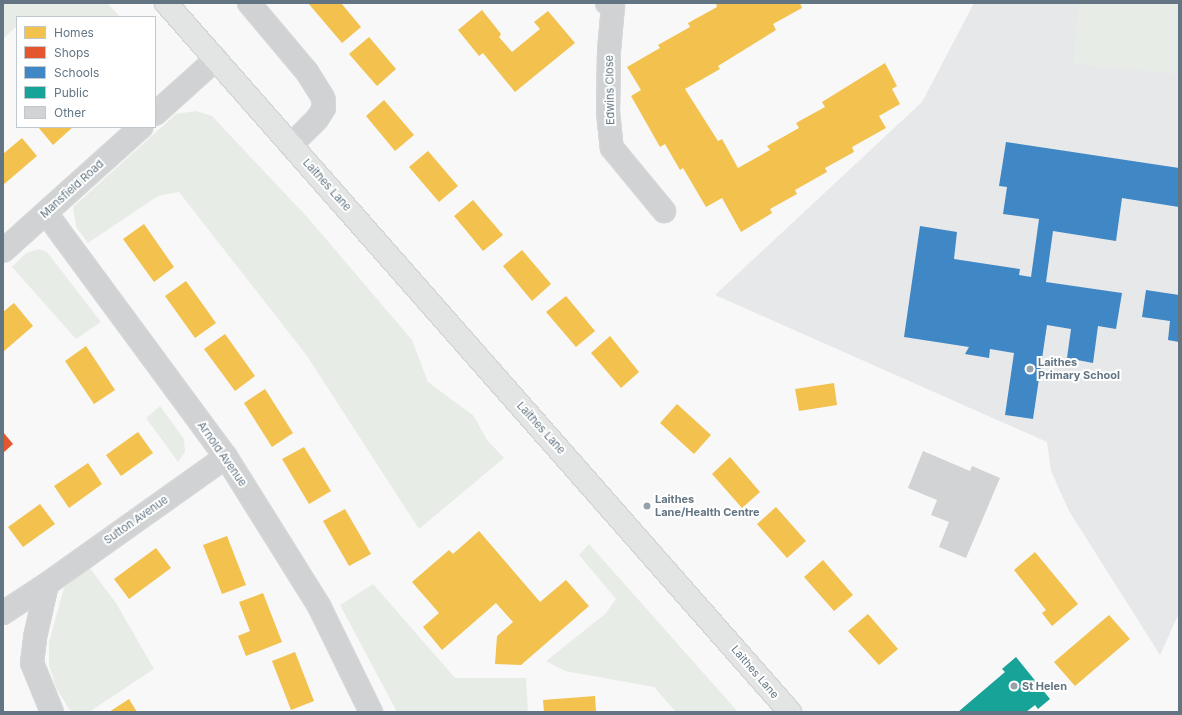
<!DOCTYPE html>
<style>
body{margin:0}
#map{position:relative;width:1182px;height:715px;overflow:hidden;background:#f8f8f8;font-family:Inter,sans-serif}
div>[style]{position:absolute}
.built>*{inset:0;background:#e7e8e9}
.green>*{inset:0;background:#e8ece6}
.homes>*{inset:0;background:#f2c14e}
.shops>*{inset:0;background:#e4572e}
.schools>*{inset:0;background:#3f88c5}
.public>*{inset:0;background:#17a398}
.building>*{inset:0;background:#d2d3d4}
.roads{filter:drop-shadow(1px 0 #d5d6d7) drop-shadow(-1px 0 #d5d6d7) drop-shadow(0 1px #d5d6d7) drop-shadow(0 -1px #d5d6d7)}
.street>*{height:22px;margin:-11px;padding:0 11px;transform-origin:11px;border-radius:11px;background:#d0d2d3}
.secondary>*{height:22px;margin:-11px;padding:0 11px;transform-origin:11px;border-radius:11px;background:#e3e4e4}
.dots>*{width:11px;height:11px;translate:-50% -50%;box-sizing:border-box;border:2px solid #fff;border-radius:50%}
span{translate:-50% -50%;white-space:nowrap;text-align:center;line-height:1.15;-webkit-text-stroke:4px #fff;paint-order:stroke}
.street-label{font-size:11px;color:#637583}
.poi-label{font-size:11px;color:#637583;font-weight:700}
.left{translate:0 -50%;text-align:left}
.frame{position:absolute;inset:0;border:4px solid #637583;pointer-events:none}
.legend{position:absolute;left:16px;top:16px;width:140px;height:112px;box-sizing:border-box;background:#fff;border:1px solid #c1c8cd;margin:0;padding:5px 7px;list-style:none;font-size:12px;color:#637583}
.legend li{display:flex;align-items:center;gap:8px;height:20px}
.legend b{width:20px;border:1px solid #c1c8cd}
</style>
<div id="map">
<div class="built">
<i style="clip-path:polygon(974px 3px,1179px 3px,1179px 613px,1160px 655px,1069px 511px,1051px 471px,1047px 442px,715px 295px,922px 102px)"></i>
</div>
<div class="green">
<i style="clip-path:polygon(3px 3px,107px 3px,120px 17px,17px 17px,17px 26px,3px 39px)"></i>
<i style="clip-path:polygon(1079px 3px,1179px 3px,1179px 74px,1073px 64px)"></i>
<i style="clip-path:polygon(196px 111px,212px 116px,309px 219px,412px 340px,428px 382px,474px 416px,487px 440px,504px 458px,419px 529px,307px 356px,179px 192px,158px 196px,88px 243px,76px 227px,73px 207px,176px 114px)"></i>
<i style="clip-path:polygon(39px 249px,47px 252px,101px 322px,76px 339px,12px 267px,26px 253px)"></i>
<i style="clip-path:polygon(160px 406px,184px 439px,185px 452px,178px 462px,146px 418px)"></i>
<i style="clip-path:polygon(589px 544px,738px 712px,676px 712px,654px 687px,565px 671px,546px 661px,605px 614px,616px 599px,579px 555px)"></i>
<i style="clip-path:polygon(89px 567px,116px 603px,154px 669px,89px 712px,71px 712px,56px 688px,49px 665px,49px 642px,64px 588px)"></i>
<i style="clip-path:polygon(373px 584px,455px 678px,526px 678px,528px 712px,397px 712px,340px 605px)"></i>
</div>
<div class="homes">
<i style="clip-path:polygon(308px 3px,341px 3px,361px 27px,342px 43px)"></i>
<i style="clip-path:polygon(716px 3px,800px 3px,802px 8px,773px 24px,776px 30px,718px 66px,720px 69px,685px 89px,718px 141px,722px 139px,738px 168px,770px 150px,767px 146px,799px 128px,796px 123px,825px 107px,822px 102px,885px 63px,897px 86px,892px 89px,900px 104px,879px 116px,886px 128px,852px 147px,854px 152px,825px 168px,827px 172px,795px 190px,797px 194px,770px 209px,772px 213px,741px 232px,722px 198px,706px 207px,683px 168px,680px 170px,665px 144px,660px 147px,631px 96px,641px 90px,627px 67px,660px 48px,658px 45px,690px 27px,688px 23px,717px 7px)"></i>
<i style="clip-path:polygon(482px 10px,501px 34px,499px 37px,512px 52px,540px 29px,534px 22px,548px 11px,575px 43px,515px 92px,483px 53px,479px 56px,458px 30px)"></i>
<i style="clip-path:polygon(369px 37px,396px 69px,377px 86px,349px 54px)"></i>
<i style="clip-path:polygon(384px 100px,414px 135px,395px 151px,366px 116px)"></i>
<i style="clip-path:polygon(38px 127px,73px 127px,53px 145px)"></i>
<i style="clip-path:polygon(22px 138px,37px 156px,3px 185px,3px 154px)"></i>
<i style="clip-path:polygon(428px 151px,458px 186px,439px 202px,409px 167px)"></i>
<i style="clip-path:polygon(473px 200px,503px 235px,483px 251px,454px 216px)"></i>
<i style="clip-path:polygon(144px 224px,174px 267px,154px 282px,123px 239px)"></i>
<i style="clip-path:polygon(522px 250px,551px 284px,532px 301px,503px 266px)"></i>
<i style="clip-path:polygon(186px 281px,216px 323px,195px 338px,165px 296px)"></i>
<i style="clip-path:polygon(566px 296px,595px 331px,576px 347px,546px 312px)"></i>
<i style="clip-path:polygon(14px 303px,33px 326px,3px 352px,3px 312px)"></i>
<i style="clip-path:polygon(225px 334px,255px 376px,235px 391px,204px 349px)"></i>
<i style="clip-path:polygon(610px 336px,639px 372px,621px 388px,591px 353px)"></i>
<i style="clip-path:polygon(86px 346px,115px 390px,94px 404px,65px 361px)"></i>
<i style="clip-path:polygon(834px 383px,837px 405px,799px 411px,795px 389px)"></i>
<i style="clip-path:polygon(265px 389px,293px 433px,272px 447px,244px 403px)"></i>
<i style="clip-path:polygon(677px 404px,711px 435px,694px 454px,660px 423px)"></i>
<i style="clip-path:polygon(138px 432px,153px 453px,121px 476px,106px 455px)"></i>
<i style="clip-path:polygon(304px 447px,331px 491px,309px 504px,282px 459px)"></i>
<i style="clip-path:polygon(730px 457px,760px 492px,742px 508px,712px 474px)"></i>
<i style="clip-path:polygon(88px 463px,102px 484px,69px 508px,54px 486px)"></i>
<i style="clip-path:polygon(40px 504px,55px 524px,23px 547px,8px 527px)"></i>
<i style="clip-path:polygon(776px 507px,806px 541px,787px 558px,757px 524px)"></i>
<i style="clip-path:polygon(345px 509px,371px 554px,349px 566px,323px 521px)"></i>
<i style="clip-path:polygon(479px 531px,540px 602px,566px 580px,589px 606px,521px 665px,495px 664px,497px 636px,513px 622px,496px 603px,442px 650px,423px 627px,439px 613px,412px 582px,449px 550px,453px 554px)"></i>
<i style="clip-path:polygon(227px 536px,246px 585px,222px 594px,203px 545px)"></i>
<i style="clip-path:polygon(156px 548px,171px 568px,129px 599px,114px 579px)"></i>
<i style="clip-path:polygon(1035px 552px,1078px 604px,1052px 626px,1042px 613px,1046px 610px,1014px 570px)"></i>
<i style="clip-path:polygon(823px 560px,853px 595px,834px 611px,804px 577px)"></i>
<i style="clip-path:polygon(263px 593px,282px 642px,246px 656px,238px 636px,250px 631px,239px 602px)"></i>
<i style="clip-path:polygon(868px 614px,898px 649px,879px 665px,848px 631px)"></i>
<i style="clip-path:polygon(1109px 615px,1130px 639px,1075px 686px,1054px 662px)"></i>
<i style="clip-path:polygon(295px 652px,314px 701px,291px 710px,272px 661px)"></i>
<i style="clip-path:polygon(595px 696px,596px 712px,544px 712px,543px 700px)"></i>
<i style="clip-path:polygon(129px 699px,137px 712px,109px 712px)"></i>
</div>
<div class="shops">
<i style="clip-path:polygon(3px 432px,13px 444px,3px 453px)"></i>
</div>
<div class="schools">
<i style="clip-path:polygon(1006px 142px,1179px 168px,1179px 207px,1122px 198px,1116px 241px,1053px 231px,1046px 282px,1122px 293px,1116px 329px,1098px 326px,1093px 363px,1067px 358px,1071px 329px,1047px 325px,1033px 419px,1005px 415px,1014px 353px,990px 349px,989px 358px,965px 354px,969px 347px,904px 337px,920px 226px,957px 232px,954px 259px,1020px 269px,1019px 275px,1031px 277px,1039px 219px,1003px 214px,1007px 187px,999px 186px)"></i>
<i style="clip-path:polygon(1146px 290px,1179px 295px,1179px 342px,1168px 340px,1170px 321px,1142px 317px)"></i>
</div>
<div class="public">
<i style="clip-path:polygon(1016px 657px,1050px 699px,1038px 709px,1035px 705px,1026px 712px,958px 712px,1005px 672px,1002px 669px)"></i>
</div>
<div class="building">
<i style="clip-path:polygon(923px 451px,970px 471px,972px 466px,1000px 478px,966px 558px,939px 547px,949px 522px,931px 515px,937px 500px,908px 488px)"></i>
</div>
<div class="roads">
<div class="street">
<i style="left:249px;top:3px;width:90px;rotate:50deg"></i>
<i style="left:307px;top:72px;width:31px;rotate:58deg"></i>
<i style="left:323px;top:98px;width:10px;rotate:84deg"></i>
<i style="left:324px;top:108px;width:13px;rotate:122deg"></i>
<i style="left:317px;top:119px;width:37px;rotate:135deg"></i>
<i style="left:607px;top:3px;width:7px;rotate:27deg"></i>
<i style="left:613px;top:6px;width:45px;rotate:95.1deg"></i>
<i style="left:609px;top:51px;width:61px;rotate:90.9deg"></i>
<i style="left:608px;top:112px;width:36px;rotate:84deg"></i>
<i style="left:612px;top:148px;width:82px;rotate:50.5deg"></i>
<i style="left:155px;top:114px;width:82px;rotate:-42deg"></i>
<i style="left:46px;top:213px;width:303px;rotate:53.6deg"></i>
<i style="left:226px;top:457px;width:176px;rotate:58deg"></i>
<i style="left:319px;top:606px;width:118px;rotate:63.9deg"></i>
<i style="left:3px;top:251px;width:186px;rotate:-41.9deg"></i>
<i style="left:3px;top:613px;width:53px;rotate:-33.4deg"></i>
<i style="left:52px;top:712px;width:53px;rotate:-112.2deg"></i>
<i style="left:32px;top:663px;width:26px;rotate:-83deg"></i>
<i style="left:35px;top:637px;width:54px;rotate:-77.2deg"></i>
<i style="left:47px;top:584px;width:219px;rotate:-35.4deg"></i>
</div>
<div class="secondary">
<i style="left:166px;top:3px;width:944px;rotate:48.65deg"></i>
</div>
</div>
<div class="dots">
<i style="left:1030px;top:369px;background:#97a3ac"></i>
<i style="left:647px;top:506px;background:#97a3ac"></i>
<i style="left:1014px;top:686px;background:#97a3ac"></i>
</div>
<div class="street-label">
<span style="left:610px;top:90px;rotate:-91deg">Edwins Close</span>
<span style="left:327px;top:185px;rotate:48deg">Laithes Lane</span>
<span style="left:72px;top:189px;rotate:-42deg">Mansfield Road</span>
<span style="left:541px;top:428px;rotate:48deg">Laithes Lane</span>
<span style="left:222px;top:454px;rotate:55deg">Arnold Avenue</span>
<span style="left:136px;top:520px;rotate:-35deg">Sutton Avenue</span>
<span style="left:755px;top:672px;rotate:49deg">Laithes Lane</span>
</div>
<div class="poi-label">
<span class="left" style="left:1038px;top:369px">Laithes<br>Primary School</span>
<span class="left" style="left:655px;top:506px">Laithes<br>Lane/Health Centre</span>
<span class="left" style="left:1022px;top:686px">St Helen</span>
</div>
<div class="frame"></div>
<ul class="legend">
<li><b style="height:11px;background:#f2c14e"></b>Homes</li>
<li><b style="height:11px;background:#e4572e"></b>Shops</li>
<li><b style="height:11px;background:#3f88c5"></b>Schools</li>
<li><b style="height:11px;background:#17a398"></b>Public</li>
<li><b style="height:11px;background:#d2d3d4"></b>Other</li>
</ul>
</div>
